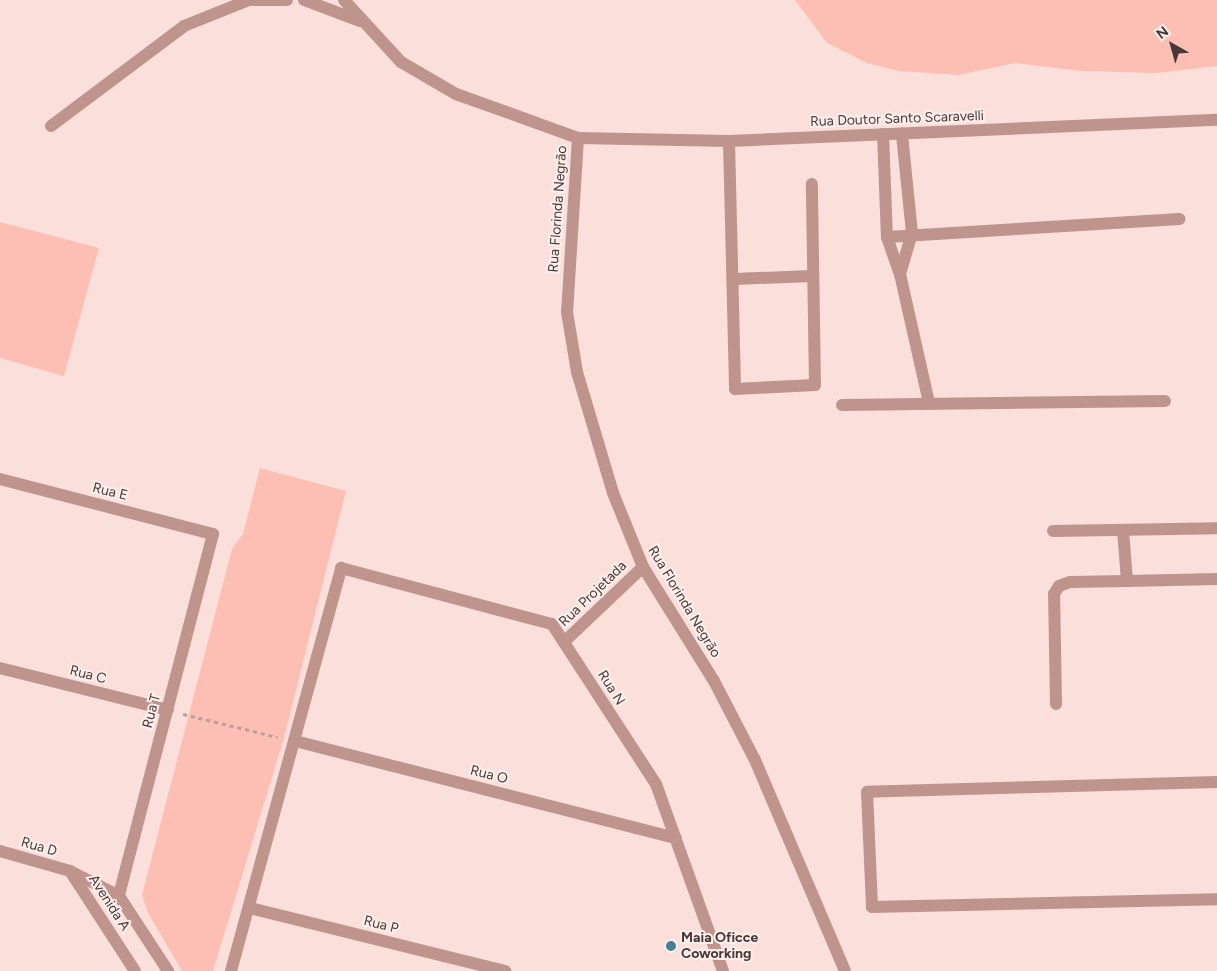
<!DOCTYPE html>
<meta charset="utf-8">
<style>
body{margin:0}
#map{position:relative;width:1217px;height:971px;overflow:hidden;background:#fbdfda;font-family:Figtree,sans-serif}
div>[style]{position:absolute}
.green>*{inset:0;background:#fdbeb4}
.building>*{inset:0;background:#cbaaa4}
.path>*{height:3px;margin-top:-1.5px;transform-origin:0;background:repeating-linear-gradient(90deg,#b8a19d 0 4px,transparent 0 8px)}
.minor>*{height:12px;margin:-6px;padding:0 6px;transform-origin:6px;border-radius:6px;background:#be948d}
.dots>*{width:14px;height:14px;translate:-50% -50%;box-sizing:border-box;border:2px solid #feefed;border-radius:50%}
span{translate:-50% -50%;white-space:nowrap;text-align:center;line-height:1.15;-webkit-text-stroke:4px #feefed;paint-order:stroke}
.street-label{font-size:14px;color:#463836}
.poi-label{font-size:14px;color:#463836;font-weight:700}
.left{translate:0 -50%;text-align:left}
.north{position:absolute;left:1147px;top:20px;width:50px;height:50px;-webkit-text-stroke:4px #feefed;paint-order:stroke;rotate:322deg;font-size:14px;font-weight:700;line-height:20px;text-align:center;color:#463836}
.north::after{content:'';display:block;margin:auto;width:18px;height:22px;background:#463836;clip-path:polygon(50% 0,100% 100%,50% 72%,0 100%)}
</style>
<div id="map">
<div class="green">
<i style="clip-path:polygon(795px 0,1217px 0,1217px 66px,1156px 73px,1081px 71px,1015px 63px,959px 75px,899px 71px,867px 63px,827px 43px)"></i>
<i style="clip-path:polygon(0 222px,99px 248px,64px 376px,0 358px)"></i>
<i style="clip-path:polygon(260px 468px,346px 491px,284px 738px,213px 971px,182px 971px,148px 913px,142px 895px,232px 549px,243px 534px)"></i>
</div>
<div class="building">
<i style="clip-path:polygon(666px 942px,677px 942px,676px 952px,665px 951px)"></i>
</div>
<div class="path">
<i style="left:183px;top:714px;width:97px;rotate:13.7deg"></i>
</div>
<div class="minor">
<i style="left:304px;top:0;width:60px;rotate:20.6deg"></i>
<i style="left:344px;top:0;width:84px;rotate:47.4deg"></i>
<i style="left:401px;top:62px;width:64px;rotate:30.2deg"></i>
<i style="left:456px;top:94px;width:130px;rotate:19.8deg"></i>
<i style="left:578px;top:138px;width:151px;rotate:1.1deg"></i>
<i style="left:729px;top:141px;width:488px;rotate:-2.5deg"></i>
<i style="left:51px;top:126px;width:166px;rotate:-36.9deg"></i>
<i style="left:184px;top:26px;width:70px;rotate:-21.8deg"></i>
<i style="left:249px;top:0;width:38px"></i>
<i style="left:883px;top:134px;width:103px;rotate:87.8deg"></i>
<i style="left:887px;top:237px;width:39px;rotate:71deg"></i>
<i style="left:900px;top:274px;width:132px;rotate:77.3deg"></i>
<i style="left:578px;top:138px;width:174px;rotate:93.6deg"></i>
<i style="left:567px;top:312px;width:61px;rotate:80.5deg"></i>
<i style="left:577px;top:372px;width:126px;rotate:73.4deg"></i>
<i style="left:613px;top:493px;width:80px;rotate:67.9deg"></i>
<i style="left:643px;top:567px;width:134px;rotate:58.1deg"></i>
<i style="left:714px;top:681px;width:89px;rotate:62.6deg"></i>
<i style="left:755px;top:760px;width:229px;rotate:66.9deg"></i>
<i style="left:729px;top:141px;width:248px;rotate:88.6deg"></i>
<i style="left:735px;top:389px;width:80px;rotate:-2.9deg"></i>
<i style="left:815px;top:385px;width:201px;rotate:-90.9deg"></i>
<i style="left:887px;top:237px;width:293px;rotate:-3.5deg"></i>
<i style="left:900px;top:274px;width:43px;rotate:-73.7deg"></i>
<i style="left:912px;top:233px;width:100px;rotate:-95.8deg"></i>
<i style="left:734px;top:279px;width:79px;rotate:-2.2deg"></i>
<i style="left:842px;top:405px;width:323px;rotate:-0.7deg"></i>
<i style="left:0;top:479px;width:220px;rotate:14.5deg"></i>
<i style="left:213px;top:534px;width:374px;rotate:104.6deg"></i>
<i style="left:1123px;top:530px;width:51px;rotate:85.5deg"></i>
<i style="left:1127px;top:581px;width:90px;rotate:-1.3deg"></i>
<i style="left:1053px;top:531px;width:164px;rotate:-1deg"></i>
<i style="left:564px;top:642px;width:109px;rotate:-43.5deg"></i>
<i style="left:0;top:668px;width:173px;rotate:14deg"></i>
<i style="left:1056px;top:704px;width:110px;rotate:-91deg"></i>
<i style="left:1054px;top:594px;width:9px;rotate:-58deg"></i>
<i style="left:1059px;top:586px;width:12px;rotate:-20deg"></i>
<i style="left:1070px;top:582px;width:57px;rotate:-1deg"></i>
<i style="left:295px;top:741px;width:393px;rotate:14.3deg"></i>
<i style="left:1217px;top:782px;width:350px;rotate:178.4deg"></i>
<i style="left:867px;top:792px;width:115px;rotate:87.5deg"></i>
<i style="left:872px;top:907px;width:345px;rotate:-1.3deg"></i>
<i style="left:0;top:851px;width:73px;rotate:15.9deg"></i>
<i style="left:70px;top:871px;width:55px;rotate:27deg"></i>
<i style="left:119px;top:896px;width:90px;rotate:56.8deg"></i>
<i style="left:70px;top:871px;width:119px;rotate:57deg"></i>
<i style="left:250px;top:908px;width:263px;rotate:13.9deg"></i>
<i style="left:231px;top:971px;width:418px;rotate:-74.7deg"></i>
<i style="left:341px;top:568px;width:218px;rotate:14.9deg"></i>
<i style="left:552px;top:624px;width:191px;rotate:57deg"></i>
<i style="left:656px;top:784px;width:199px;rotate:70.3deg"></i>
</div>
<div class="dots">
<i style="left:671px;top:946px;background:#418394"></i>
</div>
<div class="street-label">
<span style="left:897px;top:119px;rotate:-2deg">Rua Doutor Santo Scaravelli</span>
<span style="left:558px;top:209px;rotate:-86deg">Rua Florinda Negrão</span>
<span style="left:110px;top:492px;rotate:14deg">Rua E</span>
<span style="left:593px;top:594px;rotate:-44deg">Rua Projetada</span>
<span style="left:684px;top:602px;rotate:59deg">Rua Florinda Negrão</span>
<span style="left:88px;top:675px;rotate:14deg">Rua C</span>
<span style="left:611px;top:688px;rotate:58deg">Rua N</span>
<span style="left:152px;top:711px;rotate:-75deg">Rua T</span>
<span style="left:489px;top:775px;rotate:14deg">Rua O</span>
<span style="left:39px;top:847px;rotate:16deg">Rua D</span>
<span style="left:109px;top:903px;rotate:57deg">Avenida A</span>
<span style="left:381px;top:925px;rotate:14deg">Rua P</span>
</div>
<div class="poi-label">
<span class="left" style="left:681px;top:946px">Maia Oficce<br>Coworking</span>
</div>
<div class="north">N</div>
</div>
